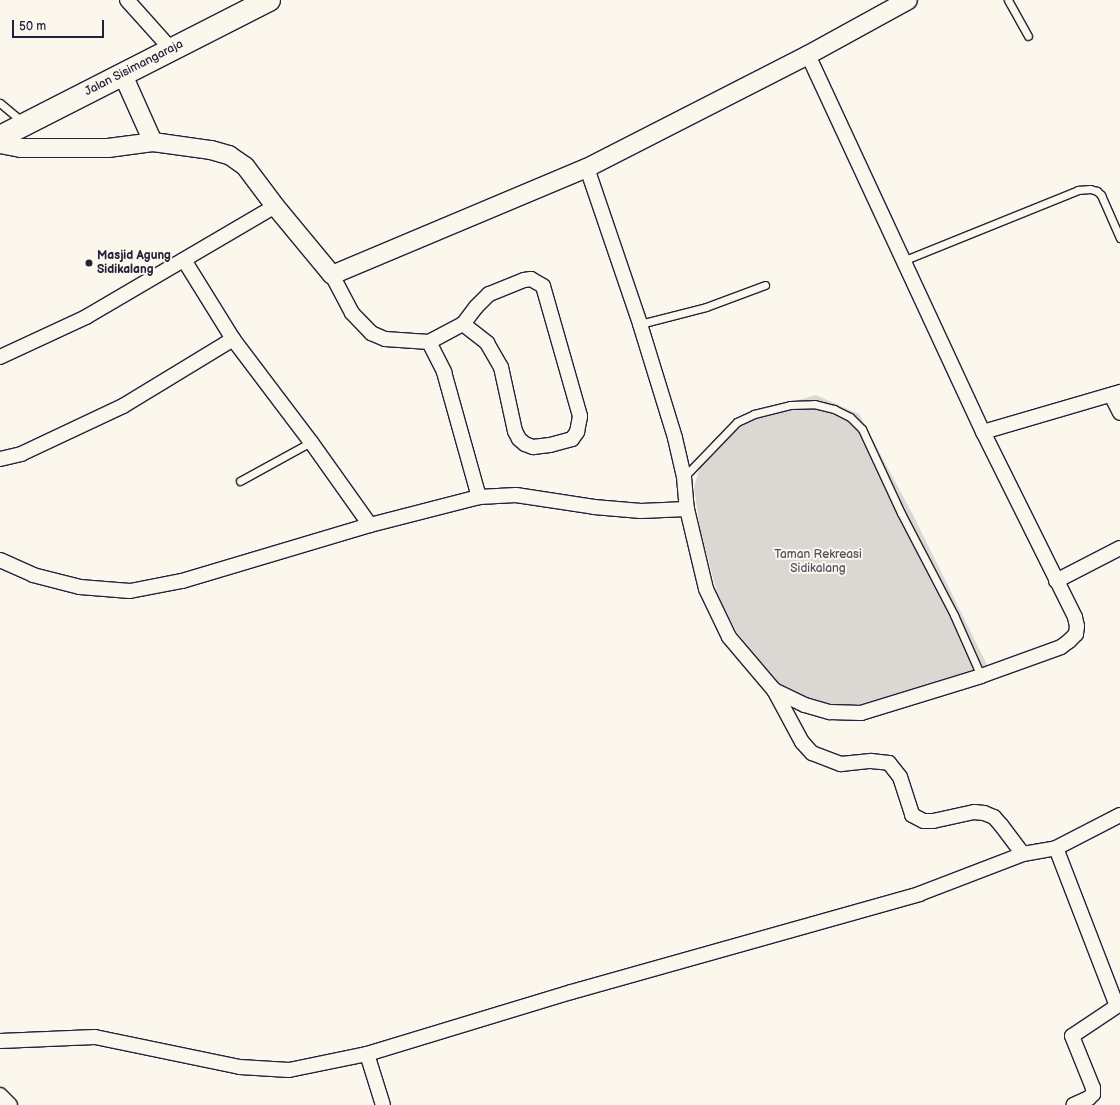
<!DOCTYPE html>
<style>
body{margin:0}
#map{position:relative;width:1120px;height:1105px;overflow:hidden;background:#fbf7ec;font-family:"Balsamiq Sans",sans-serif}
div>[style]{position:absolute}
.green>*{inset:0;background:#dbd8d3}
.roads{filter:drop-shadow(1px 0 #22223b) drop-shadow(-1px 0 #22223b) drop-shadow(0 1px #22223b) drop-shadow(0 -1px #22223b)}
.service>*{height:7px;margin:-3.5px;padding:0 3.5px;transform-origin:3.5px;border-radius:3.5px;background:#fbf7ec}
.minor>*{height:14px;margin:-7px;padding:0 7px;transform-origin:7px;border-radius:7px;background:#fbf7ec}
.tertiary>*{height:18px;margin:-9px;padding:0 9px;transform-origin:9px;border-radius:9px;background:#fbf7ec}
.trunk>*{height:22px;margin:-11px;padding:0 11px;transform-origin:11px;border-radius:11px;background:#fbf7ec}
.dots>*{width:11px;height:11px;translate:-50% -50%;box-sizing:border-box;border:2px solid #fbf7ec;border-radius:50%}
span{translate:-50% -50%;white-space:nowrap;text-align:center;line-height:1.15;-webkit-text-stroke:4px #fbf7ec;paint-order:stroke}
.street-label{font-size:12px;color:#22223b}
.poi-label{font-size:12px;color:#22223b;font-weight:700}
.left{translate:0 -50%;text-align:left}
.park-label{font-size:12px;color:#505061}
.scale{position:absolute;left:12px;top:20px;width:92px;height:18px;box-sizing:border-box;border:2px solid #22223b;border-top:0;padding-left:5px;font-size:12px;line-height:14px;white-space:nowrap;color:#22223b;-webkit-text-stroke:3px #fbf7ec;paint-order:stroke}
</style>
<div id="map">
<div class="green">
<i style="clip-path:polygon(816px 395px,859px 414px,913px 515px,991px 673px,854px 711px,820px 712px,781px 690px,736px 631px,718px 597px,700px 528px,694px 487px,704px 453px,720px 438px,761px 411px)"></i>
</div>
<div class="roads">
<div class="service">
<i style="left:1008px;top:0;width:41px;rotate:60.9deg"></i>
<i style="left:0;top:103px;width:30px;rotate:40deg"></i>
<i style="left:905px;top:260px;width:187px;rotate:-22deg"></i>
<i style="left:1078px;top:190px;width:12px;rotate:-5deg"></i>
<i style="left:1090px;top:189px;width:7px;rotate:16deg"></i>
<i style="left:1097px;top:191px;width:6px;rotate:45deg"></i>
<i style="left:1101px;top:195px;width:47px;rotate:66.2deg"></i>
<i style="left:640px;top:324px;width:68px;rotate:-14.4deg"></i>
<i style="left:706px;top:307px;width:63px;rotate:-20.4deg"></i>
<i style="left:684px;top:477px;width:76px;rotate:-46.1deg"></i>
<i style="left:737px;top:422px;width:19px;rotate:-25deg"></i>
<i style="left:754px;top:414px;width:37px;rotate:-14deg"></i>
<i style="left:790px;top:405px;width:24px;rotate:-2deg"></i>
<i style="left:814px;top:404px;width:21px;rotate:14deg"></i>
<i style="left:834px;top:409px;width:18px;rotate:27deg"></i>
<i style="left:850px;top:417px;width:17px;rotate:45deg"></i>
<i style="left:862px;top:429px;width:93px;rotate:65.1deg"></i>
<i style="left:901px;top:513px;width:115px;rotate:62.5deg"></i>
<i style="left:954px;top:615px;width:67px;rotate:66.1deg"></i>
<i style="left:240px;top:481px;width:81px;rotate:-28.8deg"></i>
</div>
<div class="minor">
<i style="left:127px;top:0;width:66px;rotate:48.1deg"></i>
<i style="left:587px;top:168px;width:165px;rotate:71.2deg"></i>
<i style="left:640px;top:324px;width:119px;rotate:72.9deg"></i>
<i style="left:675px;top:438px;width:40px;rotate:77deg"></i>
<i style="left:684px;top:477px;width:32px;rotate:85deg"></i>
<i style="left:687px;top:509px;width:82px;rotate:76.6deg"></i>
<i style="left:706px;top:589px;width:53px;rotate:64.4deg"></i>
<i style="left:729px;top:637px;width:70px;rotate:49.7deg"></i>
<i style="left:774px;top:690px;width:34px;rotate:26deg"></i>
<i style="left:805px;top:705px;width:26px;rotate:16deg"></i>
<i style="left:830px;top:712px;width:31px;rotate:2deg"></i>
<i style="left:861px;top:713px;width:126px;rotate:-17.1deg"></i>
<i style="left:981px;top:676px;width:85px;rotate:-19.9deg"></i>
<i style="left:1061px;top:647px;width:10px;rotate:-37deg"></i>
<i style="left:1069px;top:641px;width:10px;rotate:-45deg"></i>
<i style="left:1076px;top:634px;width:8px;rotate:-83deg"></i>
<i style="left:1077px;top:626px;width:9px;rotate:-103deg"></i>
<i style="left:1075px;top:617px;width:207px;rotate:-116.4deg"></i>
<i style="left:983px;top:432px;width:416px;rotate:-114.9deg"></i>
<i style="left:184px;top:260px;width:93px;rotate:58.2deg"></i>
<i style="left:233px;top:339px;width:129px;rotate:52.9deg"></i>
<i style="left:311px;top:442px;width:102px;rotate:54.6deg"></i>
<i style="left:332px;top:275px;width:43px;rotate:62.2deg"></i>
<i style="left:352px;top:313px;width:28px;rotate:46deg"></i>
<i style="left:371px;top:333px;width:15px;rotate:23deg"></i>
<i style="left:385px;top:339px;width:44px;rotate:3.9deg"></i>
<i style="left:429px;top:342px;width:34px;rotate:63deg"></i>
<i style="left:444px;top:372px;width:130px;rotate:74.4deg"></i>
<i style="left:429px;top:342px;width:38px;rotate:-28deg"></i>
<i style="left:463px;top:324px;width:31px;rotate:38deg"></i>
<i style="left:487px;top:343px;width:28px;rotate:60deg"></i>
<i style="left:501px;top:367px;width:66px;rotate:77.7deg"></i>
<i style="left:515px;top:431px;width:9px;rotate:63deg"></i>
<i style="left:519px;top:439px;width:8px;rotate:40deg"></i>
<i style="left:525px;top:444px;width:9px;rotate:21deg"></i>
<i style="left:533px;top:447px;width:17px;rotate:-7deg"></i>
<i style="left:550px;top:445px;width:23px;rotate:-15deg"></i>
<i style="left:572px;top:439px;width:9px;rotate:-54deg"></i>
<i style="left:577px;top:432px;width:16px;rotate:-79deg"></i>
<i style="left:580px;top:416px;width:135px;rotate:-105.9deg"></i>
<i style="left:543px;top:286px;width:14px;rotate:-150deg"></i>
<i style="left:531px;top:279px;width:7px;rotate:172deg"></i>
<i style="left:524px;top:280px;width:38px;rotate:158deg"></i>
<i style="left:489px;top:294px;width:18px;rotate:135deg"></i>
<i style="left:476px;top:307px;width:21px;rotate:127deg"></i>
<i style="left:0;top:357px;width:95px;rotate:-24.9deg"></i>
<i style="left:86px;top:317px;width:219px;rotate:-30.4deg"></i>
<i style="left:1111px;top:395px;width:20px;rotate:63deg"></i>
<i style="left:983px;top:432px;width:143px;rotate:-16.3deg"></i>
<i style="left:0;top:459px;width:22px;rotate:-13deg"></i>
<i style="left:21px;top:454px;width:113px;rotate:-25.2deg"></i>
<i style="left:123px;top:406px;width:129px;rotate:-31.3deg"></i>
<i style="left:0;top:560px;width:36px;rotate:24deg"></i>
<i style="left:33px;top:575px;width:49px;rotate:14.3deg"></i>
<i style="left:80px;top:587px;width:50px;rotate:4.6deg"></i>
<i style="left:130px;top:591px;width:53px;rotate:-10.9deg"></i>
<i style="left:182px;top:581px;width:196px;rotate:-16.6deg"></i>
<i style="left:370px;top:525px;width:113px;rotate:-14.4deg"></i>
<i style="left:479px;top:497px;width:37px;rotate:-3deg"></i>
<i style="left:516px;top:495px;width:79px;rotate:8.7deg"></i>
<i style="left:594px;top:507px;width:47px;rotate:4.9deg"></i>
<i style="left:641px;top:511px;width:46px;rotate:-2.5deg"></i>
<i style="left:1056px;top:581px;width:72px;rotate:-27.3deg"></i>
<i style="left:774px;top:690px;width:59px;rotate:61.7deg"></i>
<i style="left:802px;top:742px;width:15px;rotate:48deg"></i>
<i style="left:812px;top:753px;width:31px;rotate:21deg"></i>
<i style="left:841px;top:764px;width:30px;rotate:-6deg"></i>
<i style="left:871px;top:761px;width:18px;rotate:6deg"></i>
<i style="left:889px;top:763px;width:18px;rotate:52deg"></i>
<i style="left:900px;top:777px;width:40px;rotate:72deg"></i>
<i style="left:912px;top:815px;width:13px;rotate:27deg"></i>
<i style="left:924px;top:821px;width:9px"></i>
<i style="left:933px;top:821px;width:42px;rotate:-12.4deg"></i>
<i style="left:974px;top:812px;width:10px;rotate:6deg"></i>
<i style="left:984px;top:813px;width:11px;rotate:22deg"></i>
<i style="left:994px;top:817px;width:11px;rotate:49deg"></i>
<i style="left:1001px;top:825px;width:36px;rotate:53deg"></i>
<i style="left:1056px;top:848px;width:169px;rotate:68.9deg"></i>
<i style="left:1117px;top:1006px;width:54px;rotate:146.3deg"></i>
<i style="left:1072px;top:1036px;width:56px;rotate:68deg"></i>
<i style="left:1093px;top:1088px;width:6px;rotate:90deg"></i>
<i style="left:1093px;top:1094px;width:6px;rotate:135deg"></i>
<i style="left:1089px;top:1098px;width:17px;rotate:156deg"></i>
<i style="left:0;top:1041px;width:95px;rotate:-2.4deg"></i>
<i style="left:95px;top:1037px;width:148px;rotate:11.7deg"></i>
<i style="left:240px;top:1067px;width:49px;rotate:3.5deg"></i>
<i style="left:289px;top:1070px;width:80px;rotate:-11.6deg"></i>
<i style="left:367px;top:1054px;width:213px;rotate:-16.9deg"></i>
<i style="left:571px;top:992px;width:362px;rotate:-15.7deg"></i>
<i style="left:919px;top:894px;width:111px;rotate:-21deg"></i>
<i style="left:1023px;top:854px;width:34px;rotate:-10deg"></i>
<i style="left:1056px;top:848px;width:72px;rotate:-27.3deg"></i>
<i style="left:367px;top:1054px;width:53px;rotate:72.6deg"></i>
<i style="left:0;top:1095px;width:14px;rotate:45deg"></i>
</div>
<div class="tertiary">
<i style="left:123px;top:75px;width:73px;rotate:65.9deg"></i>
<i style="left:0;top:144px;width:21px;rotate:11deg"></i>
<i style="left:21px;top:148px;width:87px"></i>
<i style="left:108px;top:148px;width:45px;rotate:-7.6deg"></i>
<i style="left:153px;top:142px;width:59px;rotate:7.9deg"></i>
<i style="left:211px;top:150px;width:19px;rotate:16deg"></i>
<i style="left:229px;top:155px;width:19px;rotate:35deg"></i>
<i style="left:245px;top:166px;width:50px;rotate:53.1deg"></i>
<i style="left:275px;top:206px;width:89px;rotate:50.4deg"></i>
<i style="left:332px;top:275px;width:277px;rotate:-22.8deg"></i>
<i style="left:587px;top:168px;width:248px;rotate:-27.1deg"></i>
<i style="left:808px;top:55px;width:114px;rotate:-28.8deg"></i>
</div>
<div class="trunk">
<i style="left:0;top:137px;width:302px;rotate:-27deg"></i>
</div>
</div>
<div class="dots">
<i style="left:89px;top:263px;background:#22223b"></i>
</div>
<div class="street-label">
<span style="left:134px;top:68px;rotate:-27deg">Jalan Sisimangaraja</span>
</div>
<div class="poi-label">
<span class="left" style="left:97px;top:263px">Masjid Agung<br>Sidikalang</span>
</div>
<div class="park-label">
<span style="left:818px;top:562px">Taman Rekreasi<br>Sidikalang</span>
</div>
<div class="scale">50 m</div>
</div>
